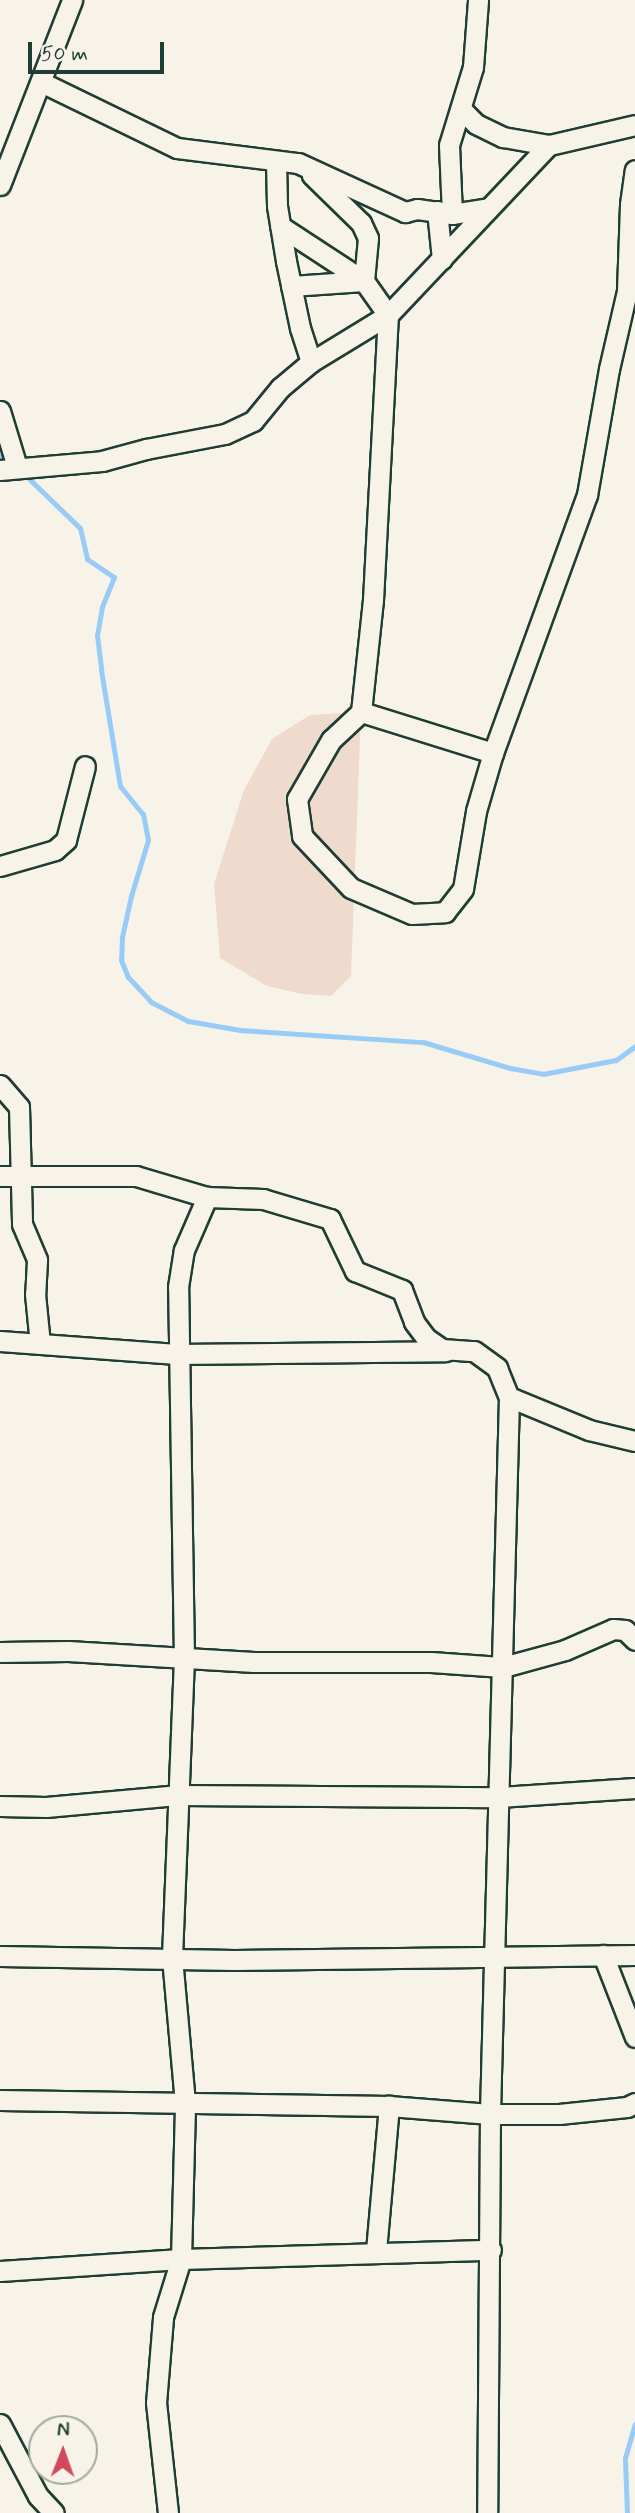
<!DOCTYPE html>
<style>
body{margin:0}
#map{position:relative;width:635px;height:2513px;overflow:hidden;background:#f7f3e8;font-family:Mynerve,sans-serif}
div>[style]{position:absolute}
.built>*{inset:0;background:#eedbce}
.stream>*{height:5px;margin:-2.5px;padding:0 2.5px;transform-origin:2.5px;border-radius:2.5px;background:#98ccf6}
.roads{filter:drop-shadow(2px 0 #1f3d34) drop-shadow(-2px 0 #1f3d34) drop-shadow(0 2px #1f3d34) drop-shadow(0 -2px #1f3d34)}
.minor>*{height:19px;margin:-9.5px;padding:0 9.5px;transform-origin:9.5px;border-radius:9.5px;background:#f7f3e8}
span{translate:-50% -50%;white-space:nowrap;text-align:center;line-height:1.15;-webkit-text-stroke:7px #f7f3e8;paint-order:stroke}
.north{position:absolute;left:28px;top:2415px;width:70px;height:70px;box-sizing:border-box;background:#f7f3e8;border:2px solid #a1aaa0;border-radius:50%;rotate:1deg;font-size:19px;font-weight:700;line-height:28px;text-align:center;color:#1f3d34}
.north::after{content:'';display:block;margin:auto;width:24px;height:32px;background:#d1495b;clip-path:polygon(50% 0,100% 100%,50% 72%,0 100%)}
.scale{position:absolute;left:28px;top:42px;width:136px;height:32px;box-sizing:border-box;border:4px solid #1f3d34;border-top:0;padding-left:9px;font-size:21px;line-height:24px;white-space:nowrap;color:#1f3d34;-webkit-text-stroke:5px #f7f3e8;paint-order:stroke}
</style>
<div id="map">
<div class="built">
<i style="clip-path:polygon(361px 712px,351px 976px,331px 996px,302px 994px,267px 986px,220px 958px,214px 884px,244px 790px,272px 739px,310px 715px)"></i>
</div>
<div class="stream">
<i style="left:0;top:456px;width:12px;rotate:31deg"></i>
<i style="left:23px;top:473px;width:79px;rotate:44deg"></i>
<i style="left:80px;top:528px;width:32px;rotate:77deg"></i>
<i style="left:87px;top:559px;width:32px;rotate:34deg"></i>
<i style="left:114px;top:577px;width:32px;rotate:112deg"></i>
<i style="left:102px;top:607px;width:28px;rotate:100deg"></i>
<i style="left:97px;top:635px;width:35px;rotate:83deg"></i>
<i style="left:101px;top:670px;width:118px;rotate:80.7deg"></i>
<i style="left:120px;top:786px;width:36px;rotate:51deg"></i>
<i style="left:143px;top:814px;width:26px;rotate:79deg"></i>
<i style="left:148px;top:840px;width:59px;rotate:106.9deg"></i>
<i style="left:131px;top:896px;width:42px;rotate:102.4deg"></i>
<i style="left:122px;top:937px;width:23px;rotate:92deg"></i>
<i style="left:121px;top:960px;width:18px;rotate:68deg"></i>
<i style="left:128px;top:977px;width:34px;rotate:47deg"></i>
<i style="left:151px;top:1002px;width:42px;rotate:27.2deg"></i>
<i style="left:188px;top:1021px;width:53px;rotate:9.8deg"></i>
<i style="left:240px;top:1030px;width:183px;rotate:3.8deg"></i>
<i style="left:423px;top:1042px;width:91px;rotate:16.6deg"></i>
<i style="left:510px;top:1068px;width:34px;rotate:10deg"></i>
<i style="left:543px;top:1074px;width:74px;rotate:-10.9deg"></i>
<i style="left:616px;top:1060px;width:24px;rotate:-36deg"></i>
<i style="left:627px;top:2513px;width:55px;rotate:-92.1deg"></i>
<i style="left:625px;top:2458px;width:35px;rotate:-74deg"></i>
</div>
<div class="roads">
<div class="minor">
<i style="left:41px;top:82px;width:151px;rotate:25.9deg"></i>
<i style="left:177px;top:148px;width:122px;rotate:7.1deg"></i>
<i style="left:298px;top:163px;width:118px;rotate:24.6deg"></i>
<i style="left:405px;top:212px;width:12px;rotate:-14deg"></i>
<i style="left:417px;top:209px;width:35px;rotate:8deg"></i>
<i style="left:452px;top:214px;width:37px;rotate:-9deg"></i>
<i style="left:461px;top:109px;width:21px;rotate:45deg"></i>
<i style="left:476px;top:124px;width:30px;rotate:26deg"></i>
<i style="left:503px;top:137px;width:47px;rotate:9.9deg"></i>
<i style="left:276px;top:161px;width:45px;rotate:88.7deg"></i>
<i style="left:277px;top:206px;width:56px;rotate:80.7deg"></i>
<i style="left:286px;top:261px;width:68px;rotate:78.2deg"></i>
<i style="left:300px;top:328px;width:36px;rotate:72deg"></i>
<i style="left:0;top:185px;width:199px;rotate:-68.7deg"></i>
<i style="left:442px;top:259px;width:48px;rotate:-95.9deg"></i>
<i style="left:437px;top:211px;width:15px;rotate:11deg"></i>
<i style="left:452px;top:214px;width:69px;rotate:-92.5deg"></i>
<i style="left:449px;top:145px;width:82px;rotate:-72.9deg"></i>
<i style="left:473px;top:67px;width:67px;rotate:-85.7deg"></i>
<i style="left:291px;top:286px;width:73px;rotate:-3.9deg"></i>
<i style="left:364px;top:281px;width:43px;rotate:-84.7deg"></i>
<i style="left:368px;top:238px;width:17px;rotate:-115deg"></i>
<i style="left:361px;top:223px;width:69px;rotate:-135.6deg"></i>
<i style="left:0;top:411px;width:59px;rotate:73.1deg"></i>
<i style="left:0;top:470px;width:102px;rotate:-5deg"></i>
<i style="left:102px;top:461px;width:46px;rotate:-15.3deg"></i>
<i style="left:146px;top:449px;width:80px;rotate:-10.8deg"></i>
<i style="left:225px;top:434px;width:31px;rotate:-25deg"></i>
<i style="left:253px;top:421px;width:43px;rotate:-50.7deg"></i>
<i style="left:280px;top:388px;width:40px;rotate:-40deg"></i>
<i style="left:311px;top:362px;width:90px;rotate:-31.4deg"></i>
<i style="left:388px;top:315px;width:42px;rotate:-125.2deg"></i>
<i style="left:364px;top:281px;width:100px;rotate:-146.8deg"></i>
<i style="left:361px;top:712px;width:41px;rotate:137deg"></i>
<i style="left:331px;top:740px;width:68px;rotate:120deg"></i>
<i style="left:297px;top:799px;width:37px;rotate:82deg"></i>
<i style="left:302px;top:836px;width:71px;rotate:46.7deg"></i>
<i style="left:351px;top:888px;width:66px;rotate:23.1deg"></i>
<i style="left:412px;top:914px;width:33px;rotate:-3deg"></i>
<i style="left:445px;top:912px;width:29px;rotate:-52deg"></i>
<i style="left:463px;top:889px;width:79px;rotate:-80.5deg"></i>
<i style="left:476px;top:811px;width:60px;rotate:-73.7deg"></i>
<i style="left:493px;top:753px;width:275px;rotate:-70deg"></i>
<i style="left:587px;top:495px;width:128px;rotate:-80.1deg"></i>
<i style="left:609px;top:369px;width:80px;rotate:-77deg"></i>
<i style="left:627px;top:291px;width:87px;rotate:-88deg"></i>
<i style="left:630px;top:204px;width:34px;rotate:-82deg"></i>
<i style="left:493px;top:753px;width:138px;rotate:-162.7deg"></i>
<i style="left:361px;top:712px;width:113px;rotate:-83.9deg"></i>
<i style="left:373px;top:600px;width:285px;rotate:-87deg"></i>
<i style="left:388px;top:315px;width:234px;rotate:-46.6deg"></i>
<i style="left:549px;top:145px;width:88px;rotate:-13.1deg"></i>
<i style="left:0;top:866px;width:57px;rotate:-16.2deg"></i>
<i style="left:55px;top:850px;width:15px;rotate:-42deg"></i>
<i style="left:66px;top:840px;width:76px;rotate:-75.6deg"></i>
<i style="left:0;top:1085px;width:29px;rotate:49deg"></i>
<i style="left:19px;top:1107px;width:117px;rotate:88.5deg"></i>
<i style="left:22px;top:1224px;width:39px;rotate:67deg"></i>
<i style="left:37px;top:1260px;width:34px;rotate:93deg"></i>
<i style="left:35px;top:1294px;width:50px;rotate:84.3deg"></i>
<i style="left:0;top:1176px;width:136px"></i>
<i style="left:136px;top:1176px;width:74px;rotate:16.5deg"></i>
<i style="left:207px;top:1197px;width:56px;rotate:2deg"></i>
<i style="left:263px;top:1199px;width:70px;rotate:16.6deg"></i>
<i style="left:330px;top:1219px;width:58px;rotate:64.3deg"></i>
<i style="left:355px;top:1271px;width:51px;rotate:22deg"></i>
<i style="left:402px;top:1290px;width:34px;rotate:69deg"></i>
<i style="left:414px;top:1322px;width:20px;rotate:53deg"></i>
<i style="left:426px;top:1338px;width:19px;rotate:35deg"></i>
<i style="left:442px;top:1349px;width:32px;rotate:4deg"></i>
<i style="left:474px;top:1351px;width:29px;rotate:36deg"></i>
<i style="left:497px;top:1368px;width:31px;rotate:68deg"></i>
<i style="left:509px;top:1397px;width:717px;rotate:91.52deg"></i>
<i style="left:490px;top:2114px;width:399px;rotate:90.4deg"></i>
<i style="left:0;top:1341px;width:177px;rotate:4.2deg"></i>
<i style="left:177px;top:1354px;width:269px;rotate:-0.6deg"></i>
<i style="left:509px;top:1397px;width:87px;rotate:22.4deg"></i>
<i style="left:589px;top:1430px;width:47px;rotate:13.4deg"></i>
<i style="left:0;top:1652px;width:68px;rotate:-0.8deg"></i>
<i style="left:68px;top:1651px;width:186px;rotate:3.4deg"></i>
<i style="left:254px;top:1662px;width:177px"></i>
<i style="left:431px;top:1662px;width:72px;rotate:4deg"></i>
<i style="left:503px;top:1667px;width:64px;rotate:-15.3deg"></i>
<i style="left:565px;top:1650px;width:52px;rotate:-23.6deg"></i>
<i style="left:613px;top:1629px;width:12px;rotate:5deg"></i>
<i style="left:625px;top:1630px;width:14px;rotate:45deg"></i>
<i style="left:0;top:1806px;width:46px;rotate:1.2deg"></i>
<i style="left:46px;top:1807px;width:134px;rotate:-5.2deg"></i>
<i style="left:179px;top:1795px;width:320px;rotate:0.4deg"></i>
<i style="left:499px;top:1797px;width:136px;rotate:-3.8deg"></i>
<i style="left:603px;top:1955px;width:88px;rotate:68.7deg"></i>
<i style="left:0;top:1956px;width:234px;rotate:1deg"></i>
<i style="left:234px;top:1960px;width:401px;rotate:-0.7deg"></i>
<i style="left:0;top:2100px;width:389px;rotate:0.9deg"></i>
<i style="left:389px;top:2106px;width:101px;rotate:4.5deg"></i>
<i style="left:490px;top:2114px;width:69px"></i>
<i style="left:559px;top:2114px;width:68px;rotate:-5.9deg"></i>
<i style="left:627px;top:2107px;width:9px;rotate:-27deg"></i>
<i style="left:376px;top:2251px;width:146px;rotate:-84.9deg"></i>
<i style="left:0;top:2271px;width:181px;rotate:-3.8deg"></i>
<i style="left:181px;top:2259px;width:310px;rotate:-1.7deg"></i>
<i style="left:0;top:2424px;width:81px;rotate:62.2deg"></i>
<i style="left:38px;top:2496px;width:23px;rotate:47deg"></i>
<i style="left:168px;top:2513px;width:111px;rotate:-96.2deg"></i>
<i style="left:156px;top:2403px;width:86px;rotate:-85.3deg"></i>
<i style="left:163px;top:2317px;width:61px;rotate:-72.8deg"></i>
<i style="left:181px;top:2259px;width:156px;rotate:-88.5deg"></i>
<i style="left:185px;top:2103px;width:147px;rotate:-95.1deg"></i>
<i style="left:172px;top:1957px;width:298px;rotate:-87.7deg"></i>
<i style="left:184px;top:1659px;width:372px;rotate:-90.9deg"></i>
<i style="left:178px;top:1287px;width:37px;rotate:-81deg"></i>
<i style="left:184px;top:1250px;width:58px;rotate:-66.5deg"></i>
</div>
</div>
<div class="north">N</div>
<div class="scale">50 m</div>
</div>
